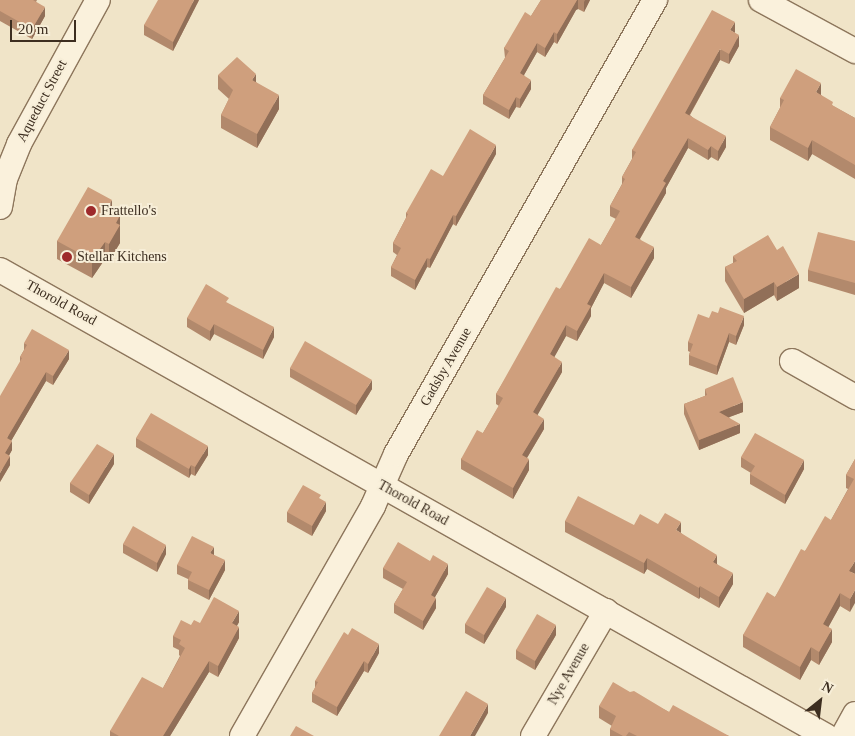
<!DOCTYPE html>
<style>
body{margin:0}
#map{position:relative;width:855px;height:736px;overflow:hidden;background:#f0e4c8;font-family:Georgia,serif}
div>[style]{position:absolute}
.roads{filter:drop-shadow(1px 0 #8d765c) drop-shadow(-1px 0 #8d765c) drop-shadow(0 1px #8d765c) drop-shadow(0 -1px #8d765c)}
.minor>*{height:24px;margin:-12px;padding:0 12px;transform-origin:12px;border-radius:12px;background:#faf1dc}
.wall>*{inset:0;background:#b2896c}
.shaded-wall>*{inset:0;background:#916f58}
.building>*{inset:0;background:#cf9f7d}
.dots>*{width:14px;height:14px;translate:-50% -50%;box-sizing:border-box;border:2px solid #f7eed8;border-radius:50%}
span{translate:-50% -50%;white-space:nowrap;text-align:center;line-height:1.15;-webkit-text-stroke:4px #f7eed8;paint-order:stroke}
.street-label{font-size:14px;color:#3d2e20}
.poi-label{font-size:14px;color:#3d2e20}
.left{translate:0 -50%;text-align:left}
.north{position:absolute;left:795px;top:676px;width:50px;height:50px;-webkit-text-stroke:4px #f7eed8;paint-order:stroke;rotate:29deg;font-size:14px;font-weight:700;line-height:20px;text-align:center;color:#3d2e20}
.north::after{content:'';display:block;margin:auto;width:18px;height:22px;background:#3d2e20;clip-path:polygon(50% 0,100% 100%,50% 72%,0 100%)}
.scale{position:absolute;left:10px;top:20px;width:66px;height:22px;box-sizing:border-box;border:2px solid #3d2e20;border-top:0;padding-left:6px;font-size:15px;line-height:18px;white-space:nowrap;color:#3d2e20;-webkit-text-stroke:4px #f7eed8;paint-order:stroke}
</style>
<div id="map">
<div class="roads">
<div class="minor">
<i style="left:761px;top:0;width:107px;rotate:28.5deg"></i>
<i style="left:0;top:207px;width:28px;rotate:-80deg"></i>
<i style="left:5px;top:179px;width:38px;rotate:-68deg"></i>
<i style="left:19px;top:144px;width:164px;rotate:-61.3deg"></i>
<i style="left:0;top:270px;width:948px;rotate:29.43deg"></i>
<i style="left:792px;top:361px;width:73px;rotate:29.7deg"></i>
<i style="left:242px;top:736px;width:265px;rotate:-60.3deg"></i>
<i style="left:373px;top:506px;width:57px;rotate:-66.1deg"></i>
<i style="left:396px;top:454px;width:523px;rotate:-60.3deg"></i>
<i style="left:533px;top:736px;width:145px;rotate:-59.7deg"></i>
<i style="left:843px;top:736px;width:25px;rotate:-61deg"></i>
</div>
</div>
<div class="wall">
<i style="clip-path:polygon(0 0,37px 0,36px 2px,45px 16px,32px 39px,0 21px)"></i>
<i style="clip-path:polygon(199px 0,173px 51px,144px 35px,144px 25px)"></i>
<i style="clip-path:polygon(541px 0,590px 0,584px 12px,578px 9px,576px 10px,557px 44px,554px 42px,545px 57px,537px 52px,524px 75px,531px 89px,520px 108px,516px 107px,509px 119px,483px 104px,483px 95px,505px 58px,504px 48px,531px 16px)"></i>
<i style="clip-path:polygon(735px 33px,739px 46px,729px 64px,720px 60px,690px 115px,726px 147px,718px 161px,711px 157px,708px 160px,688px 148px,666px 188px,666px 193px,640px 239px,654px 258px,631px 298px,604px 283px,591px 308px,591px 316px,577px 341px,566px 336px,554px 357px,562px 372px,537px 415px,544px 429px,527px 458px,529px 470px,513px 499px,461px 469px,461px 459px,483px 433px,499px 406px,496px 404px,496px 394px,560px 289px,601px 245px,616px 219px,610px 216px,610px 206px,622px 184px,622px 177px,632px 159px,632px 150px)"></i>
<i style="clip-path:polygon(218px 75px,256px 82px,279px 109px,257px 148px,221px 128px,221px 115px,229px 99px,218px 89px)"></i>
<i style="clip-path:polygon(821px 95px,833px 106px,855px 118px,855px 179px,812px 154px,808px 161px,770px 140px,770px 127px,780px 108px,780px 98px)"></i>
<i style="clip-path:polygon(496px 154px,456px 226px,453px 224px,430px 268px,427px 267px,415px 290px,391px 276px,391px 267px,397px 255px,393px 252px,393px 243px,406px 218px,406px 213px,443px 176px)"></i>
<i style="clip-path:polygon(112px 210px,120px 215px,120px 243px,109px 261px,105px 259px,92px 278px,57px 259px,57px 241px)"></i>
<i style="clip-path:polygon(855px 241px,855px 295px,808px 281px,808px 270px)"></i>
<i style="clip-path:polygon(733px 256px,799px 288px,777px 301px,774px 295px,744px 313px,725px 281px,725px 267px,733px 263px)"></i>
<i style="clip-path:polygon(229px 304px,274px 337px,263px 359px,214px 334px,210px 341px,187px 327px,187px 318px)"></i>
<i style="clip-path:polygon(709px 318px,744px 325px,736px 345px,729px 342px,717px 375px,689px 365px,689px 355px,690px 352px,688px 351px,688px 342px)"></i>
<i style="clip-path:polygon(24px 343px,69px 359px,53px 385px,46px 381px,11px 441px,12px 450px,9px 455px,10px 465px,0 482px,20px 363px,20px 357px,24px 350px)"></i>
<i style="clip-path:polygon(290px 368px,372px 389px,356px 415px,290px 377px)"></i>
<i style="clip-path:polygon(705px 389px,743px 412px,729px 417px,740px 433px,699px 450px,684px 414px,684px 404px,705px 396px)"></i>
<i style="clip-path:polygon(136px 438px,208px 455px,195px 476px,191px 474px,189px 478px,136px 447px)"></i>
<i style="clip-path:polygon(741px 457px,804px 469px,785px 504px,750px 484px,750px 474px,751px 473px,741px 467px)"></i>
<i style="clip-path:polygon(855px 459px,850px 612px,840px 606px,828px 627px,832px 642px,819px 665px,811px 660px,800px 680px,743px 647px,743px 635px,775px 597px,805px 551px,831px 520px,848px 489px,846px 488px,846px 475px)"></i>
<i style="clip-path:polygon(114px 464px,89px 504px,70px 492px,70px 483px)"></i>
<i style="clip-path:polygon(326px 511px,312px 536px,287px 522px,287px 512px)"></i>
<i style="clip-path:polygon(565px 521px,634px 525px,658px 524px,681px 533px,717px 564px,733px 584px,719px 608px,700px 597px,699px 599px,647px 569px,644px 574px,565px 532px)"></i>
<i style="clip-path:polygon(123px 544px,166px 554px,157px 572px,123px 553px)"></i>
<i style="clip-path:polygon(214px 555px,225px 570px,209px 600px,188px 589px,188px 579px,177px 574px,177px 565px)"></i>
<i style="clip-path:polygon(430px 561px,448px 574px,435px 597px,436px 608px,423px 630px,394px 613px,394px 604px,403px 589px,383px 578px,383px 568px)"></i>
<i style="clip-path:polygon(506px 607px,484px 644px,465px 633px,465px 624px)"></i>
<i style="clip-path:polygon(239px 622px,237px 626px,239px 638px,218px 677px,209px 672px,170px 736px,110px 736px,110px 731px,163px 688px,180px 656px,179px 655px,179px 650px,173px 647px,173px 636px,200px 623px)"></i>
<i style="clip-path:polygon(556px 635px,535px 670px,516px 659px,516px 650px)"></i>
<i style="clip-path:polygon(379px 653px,368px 673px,364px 671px,337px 716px,312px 702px,312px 693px,315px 688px,315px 681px)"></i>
<i style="clip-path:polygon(630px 692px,669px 712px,729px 736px,610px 736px,610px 729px,612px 726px,599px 718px,599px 706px)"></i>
</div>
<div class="shaded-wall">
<i style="clip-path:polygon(194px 0,199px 0,173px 51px,173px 42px)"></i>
<i style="clip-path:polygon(577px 0,578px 0,578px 9px,576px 10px,557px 44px,557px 34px)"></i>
<i style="clip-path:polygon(585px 0,590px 0,584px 12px,584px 2px)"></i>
<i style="clip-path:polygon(45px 7px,45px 16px,32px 39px,32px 29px)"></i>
<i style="clip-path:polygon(735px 22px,735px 33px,730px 30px)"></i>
<i style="clip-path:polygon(554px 32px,554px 42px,545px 57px,545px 48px)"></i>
<i style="clip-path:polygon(739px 35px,739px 46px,729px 64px,729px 54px)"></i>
<i style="clip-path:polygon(537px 43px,537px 52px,520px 82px,520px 73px)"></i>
<i style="clip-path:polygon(720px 49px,720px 60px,685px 123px,685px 113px)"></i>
<i style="clip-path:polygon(256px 74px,256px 87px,252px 80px)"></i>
<i style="clip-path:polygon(531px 80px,531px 89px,520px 108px,520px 99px)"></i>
<i style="clip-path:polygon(821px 83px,821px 97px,816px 92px)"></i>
<i style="clip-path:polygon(279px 95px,279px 109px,257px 148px,257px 134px)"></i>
<i style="clip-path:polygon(516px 97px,516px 107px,509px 119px,509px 110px)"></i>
<i style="clip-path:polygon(726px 136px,726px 147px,718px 161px,718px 151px)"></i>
<i style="clip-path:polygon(688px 138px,688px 148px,666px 188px,666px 193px,635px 247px,635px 237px,663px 181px)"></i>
<i style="clip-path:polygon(812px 140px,812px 154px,808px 161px,808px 148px)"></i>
<i style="clip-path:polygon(496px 145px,496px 154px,456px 226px,456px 216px)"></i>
<i style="clip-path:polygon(711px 146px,711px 157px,708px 160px,708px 150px)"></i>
<i style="clip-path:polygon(112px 200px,112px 217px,107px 208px)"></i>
<i style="clip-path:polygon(120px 215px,120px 243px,109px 261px,109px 244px,116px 223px)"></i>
<i style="clip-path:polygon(453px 215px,453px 224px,430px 268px,430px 259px)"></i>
<i style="clip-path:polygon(105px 242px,105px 259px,92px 278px,92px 260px)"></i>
<i style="clip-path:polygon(654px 247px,654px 258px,631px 298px,631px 287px)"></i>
<i style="clip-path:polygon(427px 258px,427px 267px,415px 290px,415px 280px)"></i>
<i style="clip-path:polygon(604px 273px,604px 283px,591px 308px,591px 316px,577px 341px,577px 331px,587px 304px)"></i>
<i style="clip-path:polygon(799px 274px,799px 288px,777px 301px,777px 287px)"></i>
<i style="clip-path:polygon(774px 282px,774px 295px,744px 313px,744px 299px)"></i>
<i style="clip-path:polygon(744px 316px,744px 325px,736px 345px,736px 336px)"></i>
<i style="clip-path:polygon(214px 324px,214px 334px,210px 341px,210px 331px)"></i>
<i style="clip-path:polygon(566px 325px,566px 336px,550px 365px,550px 354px)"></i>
<i style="clip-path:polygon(274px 327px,274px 337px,263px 359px,263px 350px)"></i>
<i style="clip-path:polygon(729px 333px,729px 342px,717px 375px,717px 366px)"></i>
<i style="clip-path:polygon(69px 350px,69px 359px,53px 385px,53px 376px)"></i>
<i style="clip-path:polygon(562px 362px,562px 372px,533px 423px,533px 412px)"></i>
<i style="clip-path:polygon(46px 372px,46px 381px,7px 448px,7px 438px)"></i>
<i style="clip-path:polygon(372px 380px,372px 389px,356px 415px,356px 405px)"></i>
<i style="clip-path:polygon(743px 402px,743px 412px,719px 421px,719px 412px)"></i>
<i style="clip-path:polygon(544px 419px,544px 429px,522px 466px,522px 455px)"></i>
<i style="clip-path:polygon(740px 424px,740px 433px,699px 450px,699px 440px)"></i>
<i style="clip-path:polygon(12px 441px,12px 450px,5px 463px,5px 453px)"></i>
<i style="clip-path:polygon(208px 446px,208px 455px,195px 476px,195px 467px)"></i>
<i style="clip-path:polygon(114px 454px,114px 464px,89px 504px,89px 495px)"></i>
<i style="clip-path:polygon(10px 456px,10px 465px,0 482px,0 473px)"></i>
<i style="clip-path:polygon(529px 459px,529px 470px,513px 499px,513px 488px)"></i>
<i style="clip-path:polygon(804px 460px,804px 469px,785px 504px,785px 495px)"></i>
<i style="clip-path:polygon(191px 465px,191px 474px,189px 478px,189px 469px)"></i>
<i style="clip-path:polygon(326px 502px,326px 511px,312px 536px,312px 526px)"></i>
<i style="clip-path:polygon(681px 522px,681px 533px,676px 530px)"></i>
<i style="clip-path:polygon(166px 545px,166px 554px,157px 572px,157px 563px)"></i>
<i style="clip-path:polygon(214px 547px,214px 556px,210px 553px)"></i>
<i style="clip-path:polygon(717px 555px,717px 566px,713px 562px)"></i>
<i style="clip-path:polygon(647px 558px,647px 569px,644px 574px,644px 563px)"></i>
<i style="clip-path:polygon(225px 560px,225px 570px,209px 600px,209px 590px)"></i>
<i style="clip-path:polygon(855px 561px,855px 574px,849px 571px)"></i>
<i style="clip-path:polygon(448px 564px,448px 574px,431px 604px,431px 595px)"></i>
<i style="clip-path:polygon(733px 573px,733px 584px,719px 608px,719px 597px)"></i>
<i style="clip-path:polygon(700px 586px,700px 597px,699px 599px,699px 588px)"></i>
<i style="clip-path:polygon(855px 590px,855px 603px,850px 612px,850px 599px)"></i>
<i style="clip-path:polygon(840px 593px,840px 606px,823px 637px,823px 624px)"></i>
<i style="clip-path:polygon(436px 598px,436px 608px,423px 630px,423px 621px)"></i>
<i style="clip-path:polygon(506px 598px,506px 607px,484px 644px,484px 635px)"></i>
<i style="clip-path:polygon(239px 611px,239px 622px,232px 634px,232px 623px)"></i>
<i style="clip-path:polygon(556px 625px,556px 635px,535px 670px,535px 661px)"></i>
<i style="clip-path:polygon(239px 627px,239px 638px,218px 677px,218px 666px)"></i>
<i style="clip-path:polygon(832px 629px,832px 642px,819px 665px,819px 652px)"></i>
<i style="clip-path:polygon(379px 644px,379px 653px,368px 673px,368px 664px)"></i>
<i style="clip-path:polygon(811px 647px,811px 660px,800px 680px,800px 667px)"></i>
<i style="clip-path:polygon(209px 661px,209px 672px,170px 736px,163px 736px)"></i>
<i style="clip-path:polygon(364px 661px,364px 671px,337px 716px,337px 707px)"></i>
<i style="clip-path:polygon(488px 704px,488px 713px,475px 736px,470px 736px)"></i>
</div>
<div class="building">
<i style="clip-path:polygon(0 0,33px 0,45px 7px,32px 29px,0 11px)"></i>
<i style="clip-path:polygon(158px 0,194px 0,173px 42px,144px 25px)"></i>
<i style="clip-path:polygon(541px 0,577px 0,557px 34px,554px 32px,545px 48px,537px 43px,520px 73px,531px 80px,520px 99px,516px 97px,509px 110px,483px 95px,509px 51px,504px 48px,525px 12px,531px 16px)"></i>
<i style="clip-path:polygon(712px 10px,735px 22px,730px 30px,739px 35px,729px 54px,720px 49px,685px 113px,726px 136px,718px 151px,711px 146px,708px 150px,688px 138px,663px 181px,666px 183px,635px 237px,654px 247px,631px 287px,604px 273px,587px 304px,591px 306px,577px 331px,566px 325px,550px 354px,562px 362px,533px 412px,544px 419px,522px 455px,529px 459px,513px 488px,461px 459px,477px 430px,483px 433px,503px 398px,496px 394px,556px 287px,560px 289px,589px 238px,601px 245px,620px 211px,610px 206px,625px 179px,622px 177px,636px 152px,632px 150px)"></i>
<i style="clip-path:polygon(237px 57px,256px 74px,252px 80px,279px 95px,257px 134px,221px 115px,233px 90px,218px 75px)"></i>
<i style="clip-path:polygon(796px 69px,821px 83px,816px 92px,833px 102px,832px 105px,855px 118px,855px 165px,812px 140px,808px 148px,770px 127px,784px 100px,780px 98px)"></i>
<i style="clip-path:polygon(470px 129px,496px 145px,456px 216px,453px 215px,430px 259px,427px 258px,415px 280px,391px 267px,401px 248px,393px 243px,408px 214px,406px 213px,431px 169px,443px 176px)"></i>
<i style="clip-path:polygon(88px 187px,112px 200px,107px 208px,120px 215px,116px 223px,120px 225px,109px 244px,105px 242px,92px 260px,57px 241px)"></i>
<i style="clip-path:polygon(818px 232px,855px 241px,855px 283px,808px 270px)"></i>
<i style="clip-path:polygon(768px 235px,777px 250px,783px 246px,799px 274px,777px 287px,774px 282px,744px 299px,725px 267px,737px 261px,733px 256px)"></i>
<i style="clip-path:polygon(206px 284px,229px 298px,226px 302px,274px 327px,263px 350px,214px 324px,210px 331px,187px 318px)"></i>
<i style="clip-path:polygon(720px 307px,744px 316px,736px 336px,729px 333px,717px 366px,689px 355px,693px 344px,688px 342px,698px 314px,709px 318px,712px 311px,718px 313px)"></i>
<i style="clip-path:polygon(32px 329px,69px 350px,53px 376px,46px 372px,7px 438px,12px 441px,5px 453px,10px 456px,0 473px,0 396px,22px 358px,20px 357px,27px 345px,24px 343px)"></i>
<i style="clip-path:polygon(305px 341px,372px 380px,356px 405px,290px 368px)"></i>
<i style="clip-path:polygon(733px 377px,743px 402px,719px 412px,740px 424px,699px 440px,684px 404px,707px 395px,705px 389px)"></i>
<i style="clip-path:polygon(151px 413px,208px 446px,195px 467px,191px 465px,189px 469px,136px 438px)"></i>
<i style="clip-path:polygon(755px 433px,804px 460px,785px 495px,750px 474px,755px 466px,741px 457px)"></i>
<i style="clip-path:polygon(97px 444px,114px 454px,89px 495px,70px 483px)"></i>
<i style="clip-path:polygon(855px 459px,855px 561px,849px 571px,855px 574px,855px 590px,850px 599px,840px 593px,823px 624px,832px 629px,819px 652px,811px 647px,800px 667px,743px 635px,767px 592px,775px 597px,801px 549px,805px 551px,825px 516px,831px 520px,854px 479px,846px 475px)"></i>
<i style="clip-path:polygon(303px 485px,321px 495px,319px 498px,326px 502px,312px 526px,287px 512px)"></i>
<i style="clip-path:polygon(578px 496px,634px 525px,640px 514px,658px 524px,665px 513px,681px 522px,676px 530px,717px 555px,713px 562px,733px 573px,719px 597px,700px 586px,699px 588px,647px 558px,644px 563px,565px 521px)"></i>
<i style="clip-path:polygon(133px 526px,166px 545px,157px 563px,123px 544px)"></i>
<i style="clip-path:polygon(192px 536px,214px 547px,210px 553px,225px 560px,209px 590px,188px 580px,192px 572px,177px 565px)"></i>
<i style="clip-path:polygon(398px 542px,430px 561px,433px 555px,448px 564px,431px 595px,436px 598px,423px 621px,394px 604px,407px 582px,383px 568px)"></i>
<i style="clip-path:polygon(487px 587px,506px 598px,484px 635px,465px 624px)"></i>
<i style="clip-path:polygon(214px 597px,239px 611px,232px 623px,239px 627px,218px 666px,209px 661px,163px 736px,119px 736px,110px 731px,142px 677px,163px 688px,185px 648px,179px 644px,181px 640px,173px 636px,181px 620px,191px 625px,194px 620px,200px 623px)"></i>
<i style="clip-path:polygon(537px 614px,556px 625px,535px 661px,516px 650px)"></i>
<i style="clip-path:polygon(352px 628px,379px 644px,368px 664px,364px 661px,337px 707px,312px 693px,318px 682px,315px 681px,344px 632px,348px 635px)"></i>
<i style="clip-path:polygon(613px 682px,630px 692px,634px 691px,669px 712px,673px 705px,729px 736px,637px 736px,629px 732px,626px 736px,623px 736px,610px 729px,616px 716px,599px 706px)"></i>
<i style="clip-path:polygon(466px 691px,488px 704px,470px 736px,439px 736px)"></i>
<i style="clip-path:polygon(296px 726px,314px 736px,290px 736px)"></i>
</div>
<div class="dots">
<i style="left:91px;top:211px;background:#9e2a2b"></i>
<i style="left:67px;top:257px;background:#9e2a2b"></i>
</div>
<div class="street-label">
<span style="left:42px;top:101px;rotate:-62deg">Aqueduct Street</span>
<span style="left:61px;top:303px;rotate:29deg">Thorold Road</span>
<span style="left:446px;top:367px;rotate:-60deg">Gadsby Avenue</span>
<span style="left:413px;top:503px;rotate:29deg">Thorold Road</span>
<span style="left:569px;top:674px;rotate:-60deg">Nye Avenue</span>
</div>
<div class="poi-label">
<span class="left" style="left:101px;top:211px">Frattello's</span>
<span class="left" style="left:77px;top:257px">Stellar Kitchens</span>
</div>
<div class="north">N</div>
<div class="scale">20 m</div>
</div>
